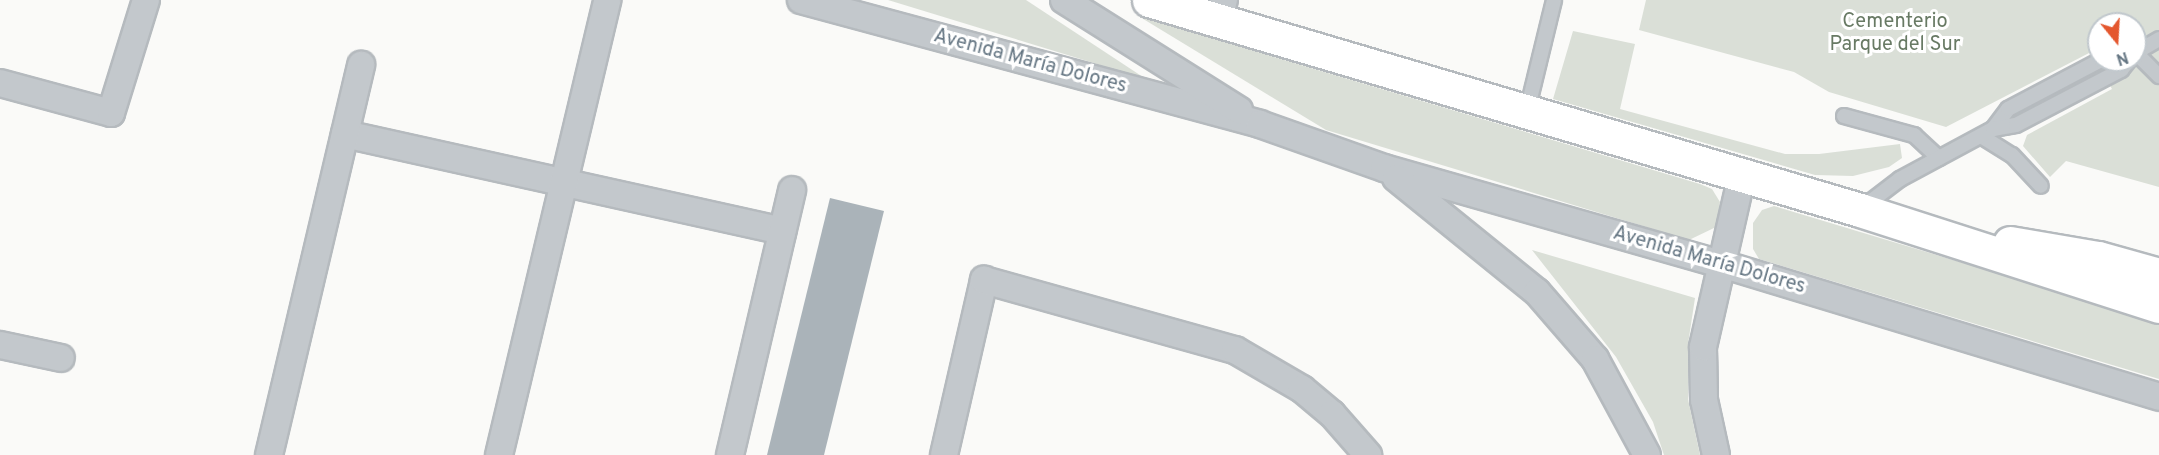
<!DOCTYPE html>
<meta charset="utf-8">
<style>
body{margin:0}
#map{position:relative;width:2159px;height:455px;overflow:hidden;background:#fafaf8;font-family:Overpass,sans-serif}
div>[style]{position:absolute}
.green>*{inset:0;background:#dadfd7}
.building>*{inset:0;background:#aab3b9}
.roads{filter:drop-shadow(2px 0 #b5babe) drop-shadow(-2px 0 #b5babe) drop-shadow(0 2px #b5babe) drop-shadow(0 -2px #b5babe)}
.service>*{height:14px;margin:-7px;padding:0 7px;transform-origin:7px;border-radius:7px;background:#c3c8cc}
.minor>*{height:26px;margin:-13px;padding:0 13px;transform-origin:13px;border-radius:13px;background:#c3c8cc}
.primary>*{height:33px;margin:-16.5px;padding:0 16.5px;transform-origin:16.5px;border-radius:16.5px;background:#fff}
span{translate:-50% -50%;white-space:nowrap;text-align:center;line-height:1.15;-webkit-text-stroke:6px #fff;paint-order:stroke}
.park-label{font-size:20px;color:#687a64}
.street-label{font-size:20px;color:#657683}
.north{position:absolute;left:2087px;top:12px;width:60px;height:60px;box-sizing:border-box;background:#fff;border:2px solid #c1c8cd;border-radius:50%;rotate:162deg;font-size:16px;font-weight:700;line-height:24px;text-align:center;color:#657683}
.north::after{content:'';display:block;margin:auto;width:21px;height:27px;background:#e4572e;clip-path:polygon(50% 0,100% 100%,50% 72%,0 100%)}
</style>
<div id="map">
<div class="green">
<i style="clip-path:polygon(888px 0,1026px 0,1146px 79px)"></i>
<i style="clip-path:polygon(evenodd,1646px 0,2159px 0,2159px 187px,2066px 161px,2050px 177px,2023px 146px,2027px 135px,2112px 89px,2091px 52px,1946px 127px,1829px 92px,1794px 72px,1639px 30px,1646px 0,2099px 24px,2135px 24px,2135px 60px,2099px 60px,2099px 24px)"></i>
<i style="clip-path:polygon(1140px 17px,1700px 184px,1712px 189px,1720px 202px,1716px 227px,1689px 240px,1326px 130px)"></i>
<i style="clip-path:polygon(1573px 31px,1635px 44px,1620px 109px,1785px 154px,1819px 154px,1900px 144px,1902px 158px,1889px 167px,1853px 176px,1815px 175px,1553px 99px)"></i>
<i style="clip-path:polygon(1774px 206px,2159px 322px,2159px 379px,1759px 259px,1753px 249px,1753px 223px,1762px 210px)"></i>
<i style="clip-path:polygon(1532px 250px,1695px 298px,1688px 344px,1688px 399px,1700px 455px,1664px 455px,1653px 422px,1616px 357px)"></i>
</div>
<div class="building">
<i style="clip-path:polygon(830px 198px,884px 211px,824px 455px,767px 455px)"></i>
</div>
<div class="roads">
<div class="service">
<i style="left:2135px;top:53px;width:28px;rotate:-30deg"></i>
<i style="left:2136px;top:53px;width:33px;rotate:45deg"></i>
<i style="left:1527px;top:111px;width:114px;rotate:-76.3deg"></i>
<i style="left:1844px;top:116px;width:73px;rotate:15.2deg"></i>
<i style="left:1914px;top:135px;width:34px;rotate:43deg"></i>
<i style="left:1993px;top:129px;width:25px;rotate:-53deg"></i>
<i style="left:2008px;top:109px;width:105px;rotate:-27.8deg"></i>
<i style="left:1981px;top:136px;width:36px;rotate:32deg"></i>
<i style="left:2012px;top:155px;width:42px;rotate:46.9deg"></i>
<i style="left:1862px;top:208px;width:48px;rotate:-37.3deg"></i>
<i style="left:1900px;top:179px;width:106px;rotate:-28.3deg"></i>
<i style="left:1993px;top:129px;width:23px;rotate:-10deg"></i>
<i style="left:2016px;top:125px;width:119px;rotate:-27.6deg"></i>
<i style="left:2121px;top:70px;width:13px;rotate:-51deg"></i>
</div>
<div class="minor">
<i style="left:801px;top:0;width:475px;rotate:15.1deg"></i>
<i style="left:1260px;top:124px;width:132px;rotate:19.5deg"></i>
<i style="left:1384px;top:168px;width:351px;rotate:15.9deg"></i>
<i style="left:1722px;top:264px;width:457px;rotate:16.9deg"></i>
<i style="left:1064px;top:0;width:207px;rotate:32.2deg"></i>
<i style="left:1219px;top:21px;width:22px;rotate:-77deg"></i>
<i style="left:0;top:83px;width:115px;rotate:15.1deg"></i>
<i style="left:111px;top:113px;width:118px;rotate:-72.8deg"></i>
<i style="left:345px;top:134px;width:448px;rotate:12.5deg"></i>
<i style="left:1396px;top:178px;width:181px;rotate:39deg"></i>
<i style="left:1537px;top:292px;width:89px;rotate:49.1deg"></i>
<i style="left:1595px;top:359px;width:109px;rotate:61.6deg"></i>
<i style="left:0;top:345px;width:62px;rotate:12deg"></i>
<i style="left:269px;top:455px;width:401px;rotate:-76.7deg"></i>
<i style="left:499px;top:455px;width:468px;rotate:-76.6deg"></i>
<i style="left:730px;top:455px;width:272px;rotate:-76.8deg"></i>
<i style="left:944px;top:455px;width:180px;rotate:-77.1deg"></i>
<i style="left:984px;top:280px;width:261px;rotate:15.6deg"></i>
<i style="left:1235px;top:350px;width:78px;rotate:30.2deg"></i>
<i style="left:1302px;top:389px;width:39px;rotate:40deg"></i>
<i style="left:1332px;top:414px;width:55px;rotate:48.7deg"></i>
<i style="left:1716px;top:455px;width:56px;rotate:-102.3deg"></i>
<i style="left:1704px;top:400px;width:53px;rotate:-91.1deg"></i>
<i style="left:1703px;top:347px;width:176px;rotate:-77.2deg"></i>
</div>
<div class="primary">
<i style="left:1149px;top:0;width:741px;rotate:16.45deg"></i>
<i style="left:1860px;top:210px;width:314px;rotate:17.8deg"></i>
<i style="left:2010px;top:243px;width:89px;rotate:9.7deg"></i>
<i style="left:2098px;top:258px;width:63px;rotate:15.6deg"></i>
</div>
</div>
<div class="park-label">
<span style="left:1895px;top:34px">Cementerio<br>Parque del Sur</span>
</div>
<div class="street-label">
<span style="left:1030px;top:62px;rotate:15deg">Avenida María Dolores</span>
<span style="left:1709px;top:261px;rotate:16deg">Avenida María Dolores</span>
</div>
<div class="north">N</div>
</div>
